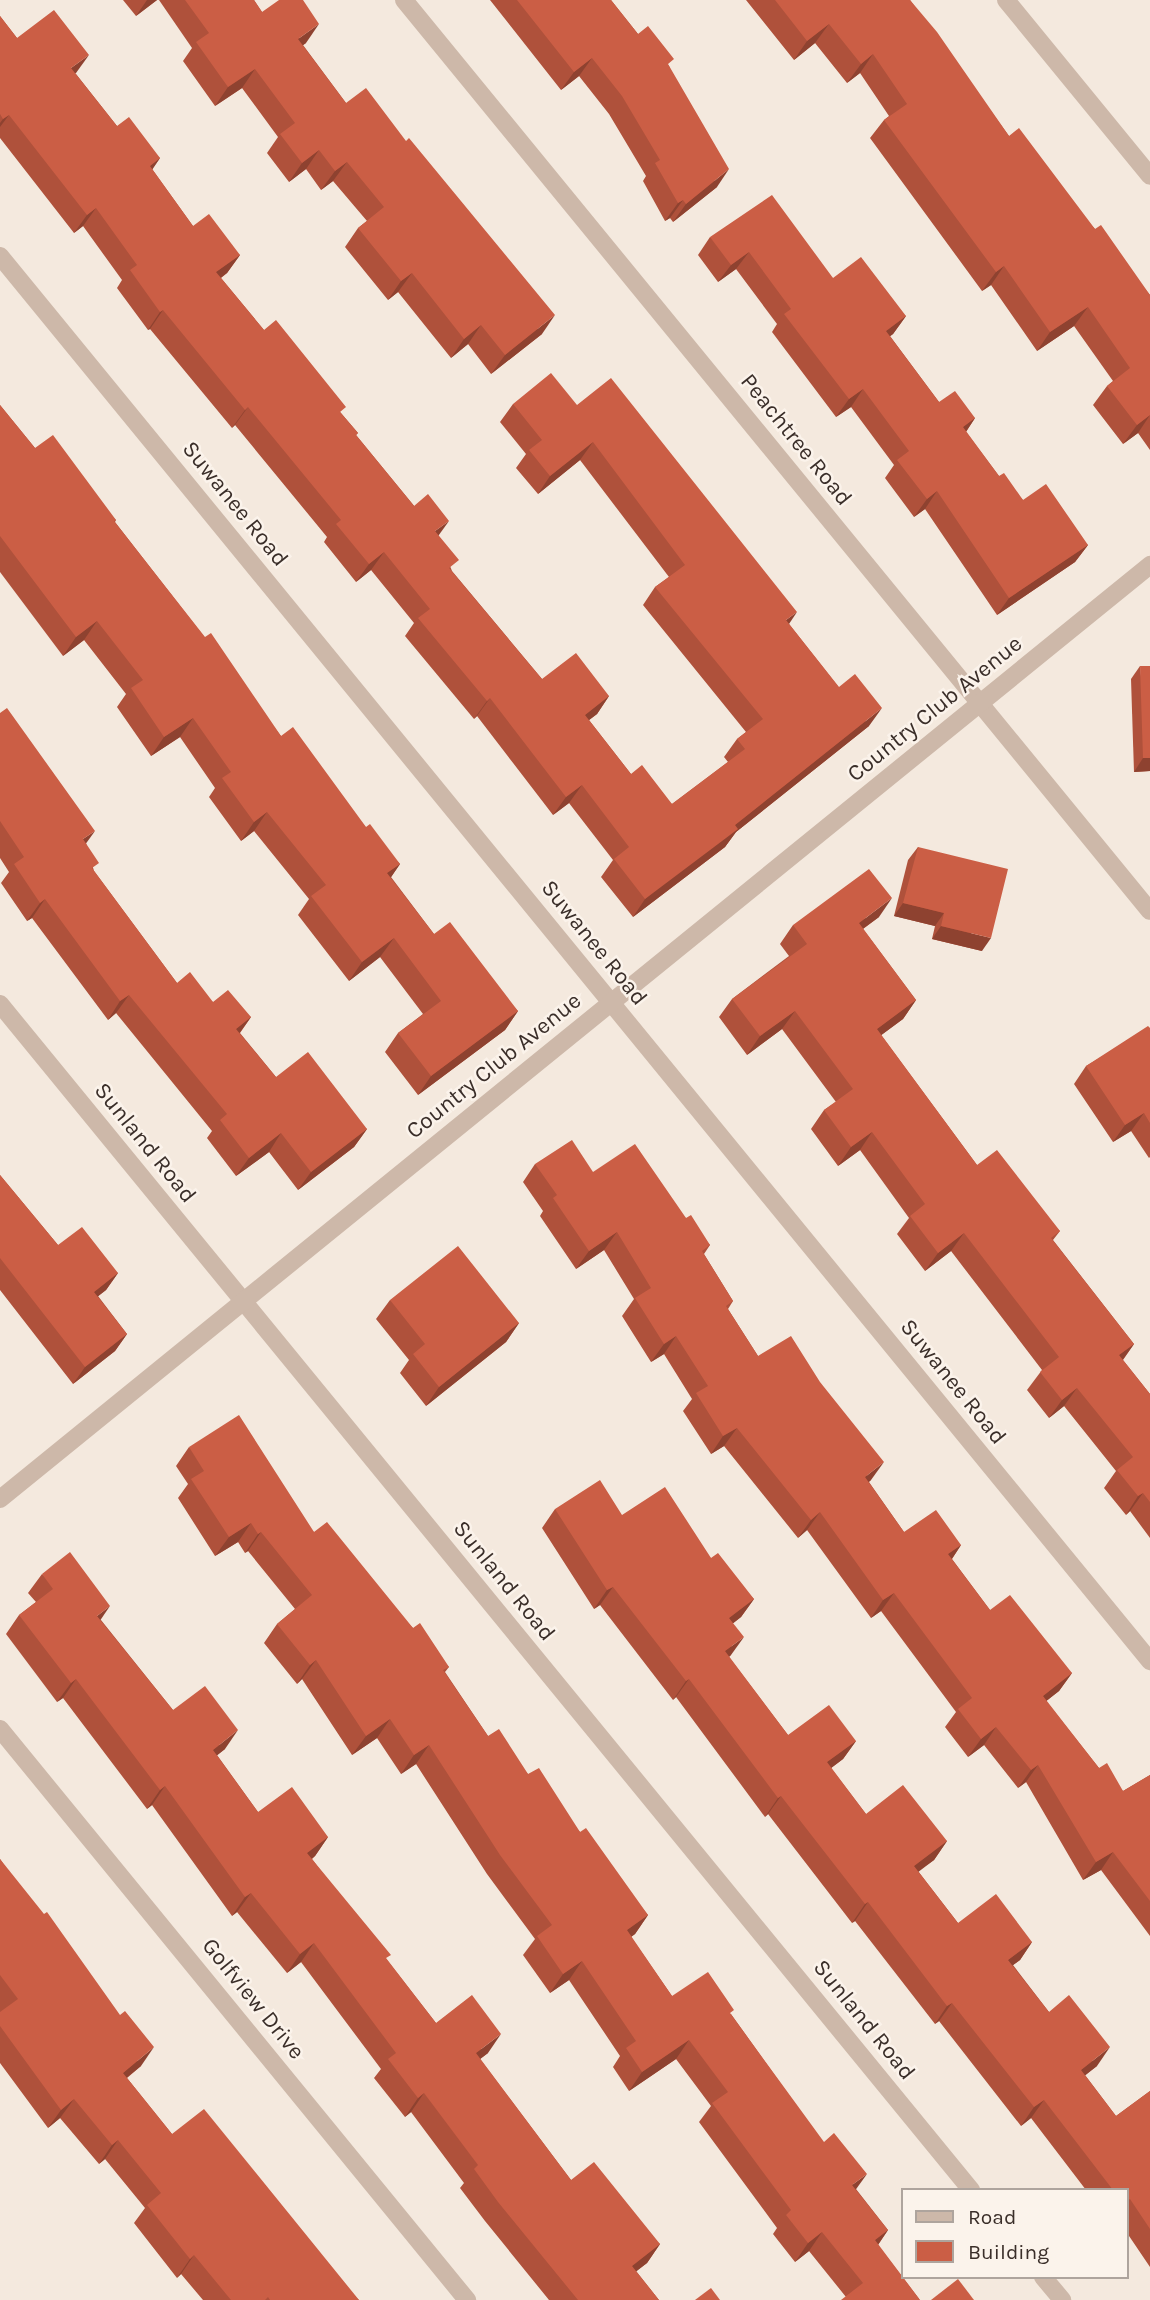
<!DOCTYPE html>
<style>
body{margin:0}
#map{position:relative;width:1150px;height:2300px;overflow:hidden;background:#f4e9de;font-family:Karla,sans-serif}
div>[style]{position:absolute}
.minor>*{height:18px;margin:-9px;padding:0 9px;transform-origin:9px;border-radius:9px;background:#cdb8a9}
.wall>*{inset:0;background:#af513b}
.shaded-wall>*{inset:0;background:#8e4230}
.building>*{inset:0;background:#cb5e45}
span{translate:-50% -50%;white-space:nowrap;text-align:center;line-height:1.15;-webkit-text-stroke:5px #fbf3eb;paint-order:stroke}
.street-label{font-size:23px;color:#3a2e29}
.legend{position:absolute;left:901px;top:2188px;width:228px;height:91px;box-sizing:border-box;background:#fbf3eb;border:2px solid #aea49d;margin:0;padding:9px 12px;list-style:none;font-size:21px;color:#3a2e29}
.legend li{display:flex;align-items:center;gap:14px;height:35px}
.legend b{width:35px;border:2px solid #aea49d}
</style>
<div id="map">
<div class="minor">
<i style="left:404px;top:0;width:1177px;rotate:50.69deg"></i>
<i style="left:1006px;top:0;width:227px;rotate:50.7deg"></i>
<i style="left:0;top:256px;width:1816px;rotate:50.7deg"></i>
<i style="left:0;top:1004px;width:1533px;rotate:50.69deg"></i>
<i style="left:0;top:1499px;width:1482px;rotate:-39.08deg"></i>
<i style="left:0;top:1729px;width:738px;rotate:50.72deg"></i>
<i style="left:1043px;top:2277px;width:30px;rotate:50deg"></i>
</div>
<div class="wall">
<i style="clip-path:polygon(123px 0,157px 0,136px 16px)"></i>
<i style="clip-path:polygon(159px 0,254px 0,262px 12px,306px 43px,303px 45px,346px 103px,542px 334px,491px 374px,468px 344px,451px 358px,398px 292px,388px 300px,345px 247px,358px 228px,367px 221px,333px 181px,321px 190px,306px 169px,289px 182px,267px 153px,278px 137px,242px 88px,215px 106px,183px 61px,192px 48px)"></i>
<i style="clip-path:polygon(490px 0,611px 0,638px 34px,669px 66px,717px 187px,673px 222px,670px 218px,665px 221px,643px 181px,646px 176px,609px 114px,579px 76px,561px 90px)"></i>
<i style="clip-path:polygon(746px 0,910px 0,1009px 136px,1095px 229px,1150px 295px,1150px 450px,1138px 433px,1123px 444px,1093px 405px,1107px 386px,1113px 381px,1074px 326px,1037px 351px,991px 285px,982px 291px,870px 138px,884px 120px,889px 116px,860px 73px,847px 83px,815px 43px,794px 60px)"></i>
<i style="clip-path:polygon(0 16px,17px 38px,76px 74px,117px 126px,160px 158px,152px 169px,193px 226px,240px 255px,227px 273px,221px 278px,264px 330px,341px 413px,358px 433px,356px 435px,438px 535px,452px 571px,542px 679px,609px 696px,597px 714px,589px 720px,631px 774px,672px 804px,728px 762px,724px 757px,737px 739px,746px 732px,643px 605px,655px 587px,669px 577px,580px 460px,538px 494px,516px 468px,526px 454px,500px 422px,513px 404px,577px 405px,789px 624px,869px 726px,736px 832px,725px 847px,633px 917px,601px 877px,613px 860px,569px 803px,553px 815px,477px 716px,474px 719px,405px 636px,414px 623px,371px 570px,356px 582px,324px 542px,327px 537px,235px 425px,232px 428px,150px 329px,148px 330px,117px 288px,122px 280px,83px 226px,74px 233px,0 138px)"></i>
<i style="clip-path:polygon(710px 237px,833px 278px,906px 316px,893px 334px,890px 336px,939px 402px,975px 418px,966px 432px,999px 476px,1023px 500px,1088px 545px,1075px 562px,997px 615px,925px 509px,914px 517px,885px 478px,894px 465px,851px 407px,836px 417px,772px 332px,777px 324px,736px 269px,718px 282px,698px 255px)"></i>
<i style="clip-path:polygon(0 405px,35px 448px,116px 520px,115px 522px,281px 736px,400px 864px,391px 877px,434px 934px,518px 1011px,505px 1030px,418px 1095px,385px 1052px,398px 1033px,423px 1014px,380px 957px,349px 981px,298px 915px,309px 899px,254px 831px,241px 841px,209px 797px,215px 788px,180px 737px,151px 756px,117px 707px,126px 694px,84px 640px,63px 656px,0 572px)"></i>
<i style="clip-path:polygon(1140px 666px,1150px 771px,1134px 772px,1131px 679px)"></i>
<i style="clip-path:polygon(0 713px,86px 843px,94px 871px,177px 983px,213px 1002px,251px 1017px,240px 1033px,276px 1077px,367px 1129px,354px 1147px,298px 1190px,269px 1152px,236px 1176px,207px 1138px,212px 1131px,116px 1013px,108px 1020px,32px 918px,27px 921px,1px 883px,9px 872px,0 858px)"></i>
<i style="clip-path:polygon(918px 847px,982px 951px,932px 939px,935px 926px,894px 916px,908px 860px)"></i>
<i style="clip-path:polygon(879px 917px,863px 929px,916px 1000px,903px 1019px,881px 1035px,977px 1165px,1060px 1231px,1053px 1240px,1134px 1344px,1123px 1360px,1150px 1394px,1150px 1538px,1130px 1511px,1126px 1515px,1104px 1488px,1116px 1471px,1064px 1406px,1049px 1418px,1027px 1390px,1042px 1370px,951px 1251px,925px 1271px,897px 1234px,909px 1218px,860px 1150px,838px 1166px,811px 1129px,824px 1110px,836px 1102px,782px 1029px,747px 1055px,719px 1017px,732px 999px,789px 956px,780px 944px,793px 925px)"></i>
<i style="clip-path:polygon(1150px 1028px,1150px 1157px,1149px 1158px,1131px 1131px,1113px 1142px,1074px 1084px,1086px 1066px)"></i>
<i style="clip-path:polygon(535px 1164px,593px 1172px,686px 1218px,710px 1245px,704px 1254px,733px 1301px,728px 1309px,758px 1356px,871px 1480px,869px 1482px,904px 1532px,961px 1545px,952px 1559px,990px 1610px,1072px 1673px,1059px 1691px,1046px 1701px,1099px 1768px,1123px 1791px,1150px 1775px,1150px 1936px,1101px 1870px,1083px 1880px,1026px 1782px,1018px 1788px,984px 1745px,968px 1757px,945px 1727px,956px 1712px,881px 1611px,871px 1618px,807px 1530px,798px 1538px,724px 1446px,711px 1454px,683px 1411px,692px 1399px,664px 1354px,651px 1362px,622px 1316px,634px 1299px,604px 1250px,576px 1269px,540px 1216px,543px 1211px,523px 1182px)"></i>
<i style="clip-path:polygon(0 1175px,58px 1245px,118px 1273px,106px 1290px,98px 1296px,127px 1334px,115px 1351px,73px 1384px,0 1290px)"></i>
<i style="clip-path:polygon(390px 1300px,519px 1323px,506px 1342px,426px 1406px,400px 1373px,409px 1360px,376px 1319px)"></i>
<i style="clip-path:polygon(189px 1447px,314px 1532px,413px 1628px,449px 1667px,445px 1672px,488px 1736px,528px 1774px,580px 1832px,648px 1915px,635px 1934px,631px 1937px,672px 1996px,731px 2014px,856px 2189px,888px 2230px,878px 2245px,920px 2300px,846px 2297px,809px 2251px,795px 2262px,773px 2234px,777px 2228px,699px 2122px,711px 2106px,676px 2059px,629px 2091px,613px 2067px,620px 2056px,569px 1980px,550px 1993px,523px 1955px,535px 1939px,487px 1874px,416px 1764px,401px 1774px,377px 1738px,352px 1755px,302px 1679px,297px 1684px,264px 1643px,277px 1624px,295px 1609px,248px 1551px,245px 1553px,238px 1542px,215px 1556px,178px 1498px,188px 1484px,176px 1466px)"></i>
<i style="clip-path:polygon(555px 1509px,622px 1515px,711px 1558px,754px 1599px,741px 1617px,733px 1623px,731px 1655px,729px 1657px,788px 1735px,856px 1741px,843px 1759px,831px 1768px,866px 1814px,947px 1841px,934px 1860px,918px 1871px,958px 1923px,1032px 1942px,1020px 1960px,1013px 1965px,1049px 2012px,1097px 2066px,1085px 2075px,1116px 2116px,1150px 2091px,1150px 2267px,1127px 2233px,1127px 2190px,1086px 2190px,1031px 2118px,1021px 2126px,939px 2021px,935px 2024px,855px 1921px,852px 1923px,768px 1814px,765px 1817px,676px 1697px,673px 1700px,600px 1605px,594px 1609px,542px 1528px)"></i>
<i style="clip-path:polygon(42px 1574px,101px 1620px,173px 1710px,225px 1749px,217px 1755px,258px 1812px,328px 1837px,315px 1856px,312px 1859px,387px 1960px,436px 2023px,488px 2053px,480px 2059px,571px 2180px,660px 2244px,647px 2263px,636px 2271px,659px 2300px,549px 2300px,485px 2221px,460px 2188px,464px 2183px,411px 2112px,405px 2117px,374px 2078px,381px 2069px,301px 1962px,287px 1973px,237px 1912px,232px 1916px,152px 1805px,147px 1809px,63px 1698px,57px 1702px,6px 1634px,19px 1615px,36px 1602px,28px 1593px)"></i>
<i style="clip-path:polygon(0 1859px,141px 2066px,127px 2078px,172px 2134px,359px 2300px,203px 2300px,181px 2274px,177px 2278px,134px 2223px,145px 2208px,105px 2159px,99px 2164px,60px 2118px,48px 2128px,0 2063px)"></i>
</div>
<div class="shaded-wall">
<i style="clip-path:polygon(147px 0,157px 0,136px 16px)"></i>
<i style="clip-path:polygon(319px 24px,306px 43px,285px 58px,298px 39px)"></i>
<i style="clip-path:polygon(829px 24px,815px 43px,794px 60px,807px 41px)"></i>
<i style="clip-path:polygon(873px 54px,860px 73px,847px 83px,861px 64px)"></i>
<i style="clip-path:polygon(89px 55px,76px 73px,59px 86px,71px 68px)"></i>
<i style="clip-path:polygon(592px 58px,579px 76px,561px 90px,574px 72px)"></i>
<i style="clip-path:polygon(255px 69px,242px 88px,215px 106px,228px 87px)"></i>
<i style="clip-path:polygon(9px 115px,0 127px,0 123px,3px 119px)"></i>
<i style="clip-path:polygon(319px 150px,306px 169px,289px 182px,302px 163px)"></i>
<i style="clip-path:polygon(160px 158px,148px 176px,150px 166px)"></i>
<i style="clip-path:polygon(347px 162px,333px 181px,321px 190px,335px 171px)"></i>
<i style="clip-path:polygon(729px 169px,717px 187px,673px 222px,686px 204px)"></i>
<i style="clip-path:polygon(683px 200px,670px 218px,665px 221px,678px 203px)"></i>
<i style="clip-path:polygon(96px 208px,83px 226px,74px 233px,87px 215px)"></i>
<i style="clip-path:polygon(749px 252px,736px 269px,718px 282px,731px 265px)"></i>
<i style="clip-path:polygon(240px 255px,227px 273px,204px 290px,216px 272px)"></i>
<i style="clip-path:polygon(1004px 266px,991px 285px,982px 291px,996px 272px)"></i>
<i style="clip-path:polygon(412px 273px,398px 292px,388px 300px,401px 281px)"></i>
<i style="clip-path:polygon(1088px 307px,1074px 326px,1037px 351px,1050px 332px)"></i>
<i style="clip-path:polygon(163px 310px,150px 329px,148px 330px,160px 312px)"></i>
<i style="clip-path:polygon(555px 315px,542px 334px,491px 374px,505px 355px)"></i>
<i style="clip-path:polygon(906px 316px,893px 334px,873px 349px,886px 331px)"></i>
<i style="clip-path:polygon(481px 325px,468px 344px,451px 358px,464px 339px)"></i>
<i style="clip-path:polygon(863px 389px,851px 407px,836px 417px,849px 399px)"></i>
<i style="clip-path:polygon(248px 407px,235px 425px,232px 428px,245px 410px)"></i>
<i style="clip-path:polygon(1150px 415px,1138px 433px,1123px 444px,1137px 425px)"></i>
<i style="clip-path:polygon(975px 418px,963px 436px,963px 427px)"></i>
<i style="clip-path:polygon(593px 442px,580px 460px,538px 494px,550px 476px)"></i>
<i style="clip-path:polygon(937px 491px,925px 509px,914px 517px,927px 499px)"></i>
<i style="clip-path:polygon(449px 521px,436px 539px,435px 531px)"></i>
<i style="clip-path:polygon(1088px 545px,1075px 562px,997px 615px,1009px 598px)"></i>
<i style="clip-path:polygon(384px 552px,371px 570px,356px 582px,369px 564px)"></i>
<i style="clip-path:polygon(797px 612px,785px 630px,786px 620px)"></i>
<i style="clip-path:polygon(97px 621px,84px 640px,63px 656px,76px 637px)"></i>
<i style="clip-path:polygon(609px 696px,597px 714px,572px 733px,585px 715px)"></i>
<i style="clip-path:polygon(490px 698px,477px 716px,474px 719px,487px 701px)"></i>
<i style="clip-path:polygon(882px 708px,869px 726px,736px 832px,725px 847px,633px 917px,645px 899px,735px 825px)"></i>
<i style="clip-path:polygon(193px 718px,180px 737px,151px 756px,164px 737px)"></i>
<i style="clip-path:polygon(1143px 758px,1150px 758px,1150px 771px,1134px 772px)"></i>
<i style="clip-path:polygon(582px 785px,569px 803px,553px 815px,566px 797px)"></i>
<i style="clip-path:polygon(267px 812px,254px 831px,241px 841px,254px 822px)"></i>
<i style="clip-path:polygon(95px 831px,82px 849px,83px 839px)"></i>
<i style="clip-path:polygon(400px 864px,387px 883px,387px 873px)"></i>
<i style="clip-path:polygon(892px 898px,879px 917px,846px 941px,859px 923px)"></i>
<i style="clip-path:polygon(45px 899px,32px 918px,27px 921px,40px 903px)"></i>
<i style="clip-path:polygon(903px 903px,944px 913px,935px 926px,894px 916px)"></i>
<i style="clip-path:polygon(941px 926px,991px 938px,982px 951px,932px 939px)"></i>
<i style="clip-path:polygon(394px 938px,380px 957px,349px 981px,362px 962px)"></i>
<i style="clip-path:polygon(129px 995px,116px 1013px,108px 1020px,120px 1001px)"></i>
<i style="clip-path:polygon(916px 1000px,903px 1019px,864px 1048px,877px 1029px)"></i>
<i style="clip-path:polygon(518px 1011px,505px 1030px,418px 1095px,431px 1076px)"></i>
<i style="clip-path:polygon(795px 1011px,782px 1029px,747px 1055px,760px 1036px)"></i>
<i style="clip-path:polygon(251px 1017px,238px 1035px,236px 1029px)"></i>
<i style="clip-path:polygon(1144px 1113px,1131px 1131px,1113px 1142px,1125px 1125px)"></i>
<i style="clip-path:polygon(367px 1129px,354px 1147px,298px 1190px,311px 1172px)"></i>
<i style="clip-path:polygon(872px 1132px,860px 1150px,838px 1166px,851px 1147px)"></i>
<i style="clip-path:polygon(281px 1133px,269px 1152px,236px 1176px,249px 1158px)"></i>
<i style="clip-path:polygon(617px 1232px,604px 1250px,576px 1269px,589px 1251px)"></i>
<i style="clip-path:polygon(964px 1233px,951px 1251px,925px 1271px,938px 1253px)"></i>
<i style="clip-path:polygon(118px 1273px,106px 1290px,82px 1309px,94px 1292px)"></i>
<i style="clip-path:polygon(519px 1323px,506px 1342px,426px 1406px,439px 1387px)"></i>
<i style="clip-path:polygon(127px 1334px,115px 1351px,73px 1384px,85px 1367px)"></i>
<i style="clip-path:polygon(676px 1336px,664px 1354px,651px 1362px,664px 1344px)"></i>
<i style="clip-path:polygon(1134px 1344px,1121px 1362px,1119px 1355px)"></i>
<i style="clip-path:polygon(1077px 1388px,1064px 1406px,1049px 1418px,1062px 1400px)"></i>
<i style="clip-path:polygon(737px 1428px,724px 1446px,711px 1454px,723px 1436px)"></i>
<i style="clip-path:polygon(884px 1462px,871px 1480px,852px 1494px,865px 1477px)"></i>
<i style="clip-path:polygon(1143px 1493px,1130px 1511px,1126px 1515px,1138px 1496px)"></i>
<i style="clip-path:polygon(820px 1512px,807px 1530px,798px 1538px,811px 1520px)"></i>
<i style="clip-path:polygon(251px 1523px,238px 1542px,215px 1556px,229px 1537px)"></i>
<i style="clip-path:polygon(261px 1532px,248px 1551px,245px 1553px,258px 1534px)"></i>
<i style="clip-path:polygon(961px 1545px,949px 1563px,948px 1554px)"></i>
<i style="clip-path:polygon(613px 1587px,600px 1605px,594px 1609px,607px 1590px)"></i>
<i style="clip-path:polygon(894px 1593px,881px 1611px,871px 1618px,883px 1600px)"></i>
<i style="clip-path:polygon(754px 1599px,741px 1617px,716px 1637px,729px 1618px)"></i>
<i style="clip-path:polygon(110px 1606px,97px 1625px,97px 1616px)"></i>
<i style="clip-path:polygon(744px 1637px,731px 1655px,712px 1670px,725px 1651px)"></i>
<i style="clip-path:polygon(316px 1660px,302px 1679px,297px 1684px,310px 1665px)"></i>
<i style="clip-path:polygon(1072px 1673px,1059px 1691px,1030px 1714px,1043px 1696px)"></i>
<i style="clip-path:polygon(76px 1679px,63px 1698px,57px 1702px,71px 1683px)"></i>
<i style="clip-path:polygon(689px 1679px,676px 1697px,673px 1700px,686px 1681px)"></i>
<i style="clip-path:polygon(390px 1719px,377px 1738px,352px 1755px,366px 1736px)"></i>
<i style="clip-path:polygon(996px 1727px,984px 1745px,968px 1757px,981px 1739px)"></i>
<i style="clip-path:polygon(238px 1730px,225px 1749px,200px 1769px,213px 1750px)"></i>
<i style="clip-path:polygon(856px 1741px,843px 1759px,814px 1781px,827px 1762px)"></i>
<i style="clip-path:polygon(429px 1745px,416px 1764px,401px 1774px,414px 1755px)"></i>
<i style="clip-path:polygon(1038px 1765px,1026px 1782px,1018px 1788px,1031px 1770px)"></i>
<i style="clip-path:polygon(165px 1786px,152px 1805px,147px 1809px,160px 1790px)"></i>
<i style="clip-path:polygon(781px 1796px,768px 1814px,765px 1817px,778px 1798px)"></i>
<i style="clip-path:polygon(328px 1837px,315px 1856px,294px 1872px,307px 1853px)"></i>
<i style="clip-path:polygon(947px 1841px,934px 1860px,901px 1885px,914px 1866px)"></i>
<i style="clip-path:polygon(1113px 1852px,1101px 1870px,1083px 1880px,1096px 1862px)"></i>
<i style="clip-path:polygon(251px 1893px,237px 1912px,232px 1916px,245px 1897px)"></i>
<i style="clip-path:polygon(868px 1902px,855px 1921px,852px 1923px,865px 1904px)"></i>
<i style="clip-path:polygon(648px 1915px,635px 1934px,614px 1949px,627px 1930px)"></i>
<i style="clip-path:polygon(1032px 1942px,1020px 1960px,995px 1978px,1008px 1960px)"></i>
<i style="clip-path:polygon(314px 1943px,301px 1962px,287px 1973px,300px 1954px)"></i>
<i style="clip-path:polygon(582px 1961px,569px 1980px,550px 1993px,563px 1974px)"></i>
<i style="clip-path:polygon(952px 2003px,939px 2021px,935px 2024px,947px 2006px)"></i>
<i style="clip-path:polygon(501px 2034px,488px 2053px,463px 2072px,476px 2053px)"></i>
<i style="clip-path:polygon(689px 2040px,676px 2059px,629px 2091px,642px 2072px)"></i>
<i style="clip-path:polygon(154px 2047px,141px 2066px,110px 2091px,123px 2073px)"></i>
<i style="clip-path:polygon(1110px 2047px,1097px 2066px,1068px 2089px,1081px 2070px)"></i>
<i style="clip-path:polygon(424px 2093px,411px 2112px,405px 2117px,418px 2098px)"></i>
<i style="clip-path:polygon(74px 2099px,60px 2118px,48px 2128px,61px 2110px)"></i>
<i style="clip-path:polygon(1044px 2100px,1031px 2118px,1021px 2126px,1034px 2107px)"></i>
<i style="clip-path:polygon(118px 2140px,105px 2159px,99px 2164px,112px 2145px)"></i>
<i style="clip-path:polygon(867px 2174px,854px 2192px,852px 2185px)"></i>
<i style="clip-path:polygon(888px 2230px,875px 2249px,875px 2240px)"></i>
<i style="clip-path:polygon(822px 2232px,809px 2251px,795px 2262px,808px 2243px)"></i>
<i style="clip-path:polygon(660px 2244px,647px 2263px,619px 2285px,632px 2266px)"></i>
<i style="clip-path:polygon(194px 2255px,181px 2274px,177px 2278px,190px 2259px)"></i>
</div>
<div class="building">
<i style="clip-path:polygon(185px 0,254px 0,262px 12px,279px 0,303px 0,319px 24px,298px 39px,346px 103px,366px 88px,406px 141px,409px 138px,555px 315px,505px 355px,481px 325px,464px 339px,412px 273px,401px 281px,358px 228px,384px 207px,347px 162px,335px 171px,319px 150px,302px 163px,280px 134px,295px 123px,255px 69px,228px 87px,196px 42px,209px 33px)"></i>
<i style="clip-path:polygon(517px 0,611px 0,638px 34px,648px 26px,674px 59px,668px 64px,729px 169px,686px 204px,683px 200px,678px 203px,655px 163px,660px 160px,622px 96px,592px 58px,574px 72px)"></i>
<i style="clip-path:polygon(775px 0,910px 0,937px 32px,1009px 136px,1019px 128px,1095px 229px,1101px 225px,1150px 295px,1150px 415px,1137px 425px,1107px 386px,1130px 368px,1088px 307px,1050px 332px,1004px 266px,996px 272px,884px 120px,907px 104px,873px 54px,861px 64px,829px 24px,807px 41px)"></i>
<i style="clip-path:polygon(54px 10px,89px 55px,71px 68px,117px 126px,129px 117px,160px 158px,150px 166px,193px 226px,209px 214px,240px 255px,216px 272px,264px 330px,276px 320px,346px 407px,340px 412px,358px 433px,356px 435px,414px 506px,428px 494px,449px 521px,435px 531px,459px 560px,449px 568px,542px 679px,576px 653px,609px 696px,585px 715px,631px 774px,642px 765px,672px 804px,745px 749px,737px 739px,763px 719px,655px 587px,685px 565px,593px 442px,550px 476px,529px 450px,542px 440px,513px 404px,551px 373px,577px 405px,611px 378px,797px 612px,786px 620px,839px 687px,855px 674px,882px 708px,735px 825px,738px 829px,645px 899px,614px 859px,629px 847px,582px 785px,566px 797px,490px 698px,487px 701px,418px 618px,430px 609px,384px 552px,369px 564px,336px 524px,341px 520px,248px 407px,245px 410px,163px 310px,160px 312px,130px 270px,137px 265px,96px 208px,87px 215px,9px 115px,3px 119px,0 114px,0 16px,17px 38px)"></i>
<i style="clip-path:polygon(772px 195px,833px 278px,861px 257px,906px 316px,886px 331px,939px 402px,955px 391px,975px 418px,963px 427px,999px 476px,1004px 473px,1023px 500px,1046px 484px,1088px 545px,1009px 598px,937px 491px,927px 499px,897px 460px,909px 451px,863px 389px,849px 399px,784px 314px,791px 309px,749px 252px,731px 265px,710px 237px)"></i>
<i style="clip-path:polygon(0 405px,35px 448px,53px 435px,116px 520px,114px 521px,205px 637px,211px 633px,281px 736px,293px 727px,366px 827px,370px 824px,400px 864px,387px 873px,434px 934px,450px 922px,518px 1011px,431px 1076px,398px 1033px,441px 1001px,394px 938px,362px 962px,311px 896px,326px 885px,267px 812px,254px 822px,222px 778px,231px 772px,193px 718px,164px 737px,131px 688px,143px 680px,97px 621px,76px 637px,0 536px)"></i>
<i style="clip-path:polygon(1140px 666px,1150px 666px,1150px 758px,1143px 758px)"></i>
<i style="clip-path:polygon(7px 708px,95px 831px,83px 839px,99px 863px,92px 868px,177px 983px,190px 972px,213px 1002px,228px 990px,251px 1017px,236px 1029px,276px 1077px,308px 1052px,367px 1129px,311px 1172px,281px 1133px,249px 1158px,220px 1120px,227px 1114px,129px 995px,120px 1001px,45px 899px,40px 903px,14px 864px,24px 857px,0 821px,0 713px)"></i>
<i style="clip-path:polygon(918px 847px,1008px 869px,991px 938px,941px 926px,944px 913px,903px 903px)"></i>
<i style="clip-path:polygon(869px 869px,892px 898px,859px 923px,916px 1000px,877px 1029px,977px 1165px,997px 1150px,1060px 1231px,1051px 1238px,1134px 1344px,1119px 1355px,1150px 1394px,1150px 1502px,1143px 1493px,1138px 1496px,1117px 1470px,1133px 1457px,1077px 1388px,1062px 1400px,1040px 1372px,1059px 1357px,964px 1233px,938px 1253px,910px 1216px,925px 1204px,872px 1132px,851px 1147px,824px 1110px,853px 1089px,795px 1011px,760px 1036px,732px 999px,807px 944px,793px 925px)"></i>
<i style="clip-path:polygon(1148px 1026px,1150px 1028px,1150px 1123px,1144px 1113px,1125px 1125px,1086px 1066px)"></i>
<i style="clip-path:polygon(572px 1140px,593px 1172px,635px 1144px,686px 1218px,691px 1215px,710px 1245px,702px 1251px,733px 1301px,726px 1306px,758px 1356px,791px 1336px,820px 1382px,884px 1462px,865px 1477px,904px 1532px,936px 1510px,961px 1545px,948px 1554px,990px 1610px,1010px 1595px,1072px 1673px,1043px 1696px,1099px 1768px,1107px 1763px,1123px 1791px,1150px 1775px,1150px 1901px,1113px 1852px,1096px 1862px,1038px 1765px,1031px 1770px,996px 1727px,981px 1739px,958px 1709px,972px 1698px,894px 1593px,883px 1600px,820px 1512px,811px 1520px,737px 1428px,723px 1436px,696px 1393px,708px 1386px,676px 1336px,664px 1344px,635px 1298px,651px 1288px,617px 1232px,589px 1251px,553px 1198px,557px 1195px,535px 1164px)"></i>
<i style="clip-path:polygon(0 1175px,58px 1245px,82px 1227px,118px 1273px,94px 1292px,127px 1334px,85px 1367px,0 1258px)"></i>
<i style="clip-path:polygon(458px 1246px,519px 1323px,439px 1387px,413px 1354px,425px 1344px,390px 1300px)"></i>
<i style="clip-path:polygon(239px 1415px,314px 1532px,327px 1522px,413px 1628px,420px 1623px,449px 1667px,443px 1670px,488px 1736px,499px 1729px,528px 1774px,539px 1768px,580px 1832px,586px 1828px,648px 1915px,627px 1930px,672px 1996px,708px 1972px,734px 2010px,730px 2013px,824px 2142px,834px 2133px,867px 2174px,852px 2185px,888px 2230px,875px 2240px,920px 2300px,841px 2300px,863px 2283px,822px 2232px,808px 2243px,786px 2215px,791px 2210px,712px 2103px,728px 2092px,689px 2040px,642px 2072px,626px 2048px,636px 2041px,582px 1961px,563px 1974px,537px 1936px,552px 1925px,500px 1855px,429px 1745px,414px 1755px,390px 1719px,366px 1736px,316px 1660px,310px 1665px,277px 1624px,312px 1595px,261px 1532px,258px 1534px,251px 1523px,229px 1537px,191px 1479px,204px 1471px,189px 1447px)"></i>
<i style="clip-path:polygon(600px 1480px,622px 1515px,665px 1487px,711px 1558px,718px 1553px,754px 1599px,729px 1618px,744px 1637px,725px 1651px,788px 1735px,829px 1705px,856px 1741px,827px 1762px,866px 1814px,903px 1785px,947px 1841px,914px 1866px,958px 1923px,996px 1894px,1032px 1942px,1008px 1960px,1049px 2012px,1069px 1995px,1110px 2047px,1081px 2070px,1116px 2116px,1150px 2091px,1150px 2229px,1130px 2199px,1127px 2201px,1127px 2190px,1113px 2190px,1044px 2100px,1034px 2107px,952px 2003px,947px 2006px,868px 1902px,865px 1904px,781px 1796px,778px 1798px,689px 1679px,686px 1681px,613px 1587px,607px 1590px,555px 1509px)"></i>
<i style="clip-path:polygon(70px 1552px,110px 1606px,97px 1616px,173px 1710px,205px 1686px,238px 1730px,213px 1750px,258px 1812px,292px 1787px,328px 1837px,307px 1853px,391px 1955px,386px 1958px,436px 2023px,472px 1995px,501px 2034px,476px 2053px,571px 2180px,594px 2162px,660px 2244px,632px 2266px,659px 2300px,578px 2300px,498px 2202px,474px 2169px,478px 2165px,424px 2093px,418px 2098px,388px 2059px,396px 2053px,314px 1943px,300px 1954px,251px 1893px,245px 1897px,165px 1786px,160px 1790px,76px 1679px,71px 1683px,19px 1615px,53px 1589px,42px 1574px)"></i>
<i style="clip-path:polygon(0 1859px,44px 1914px,47px 1912px,120px 2015px,125px 2011px,154px 2047px,123px 2073px,172px 2134px,204px 2109px,359px 2300px,270px 2300px,268px 2297px,265px 2300px,231px 2300px,194px 2255px,190px 2259px,147px 2205px,161px 2193px,118px 2140px,112px 2145px,74px 2099px,61px 2110px,0 2026px,0 2012px,18px 1999px,0 1975px)"></i>
<i style="clip-path:polygon(958px 2279px,974px 2300px,931px 2300px)"></i>
<i style="clip-path:polygon(711px 2288px,720px 2300px,695px 2300px)"></i>
</div>
<div class="street-label">
<span style="left:796px;top:440px;rotate:51deg">Peachtree Road</span>
<span style="left:235px;top:504px;rotate:51deg">Suwanee Road</span>
<span style="left:935px;top:709px;rotate:-39deg">Country Club Avenue</span>
<span style="left:594px;top:943px;rotate:51deg">Suwanee Road</span>
<span style="left:494px;top:1066px;rotate:-39deg">Country Club Avenue</span>
<span style="left:145px;top:1143px;rotate:51deg">Sunland Road</span>
<span style="left:953px;top:1382px;rotate:51deg">Suwanee Road</span>
<span style="left:504px;top:1581px;rotate:51deg">Sunland Road</span>
<span style="left:253px;top:1999px;rotate:51deg">Golfview Drive</span>
<span style="left:864px;top:2020px;rotate:51deg">Sunland Road</span>
</div>
<ul class="legend">
<li><b style="height:9px;background:#cdb8a9"></b>Road</li>
<li><b style="height:19px;background:#cb5e45"></b>Building</li>
</ul>
</div>
